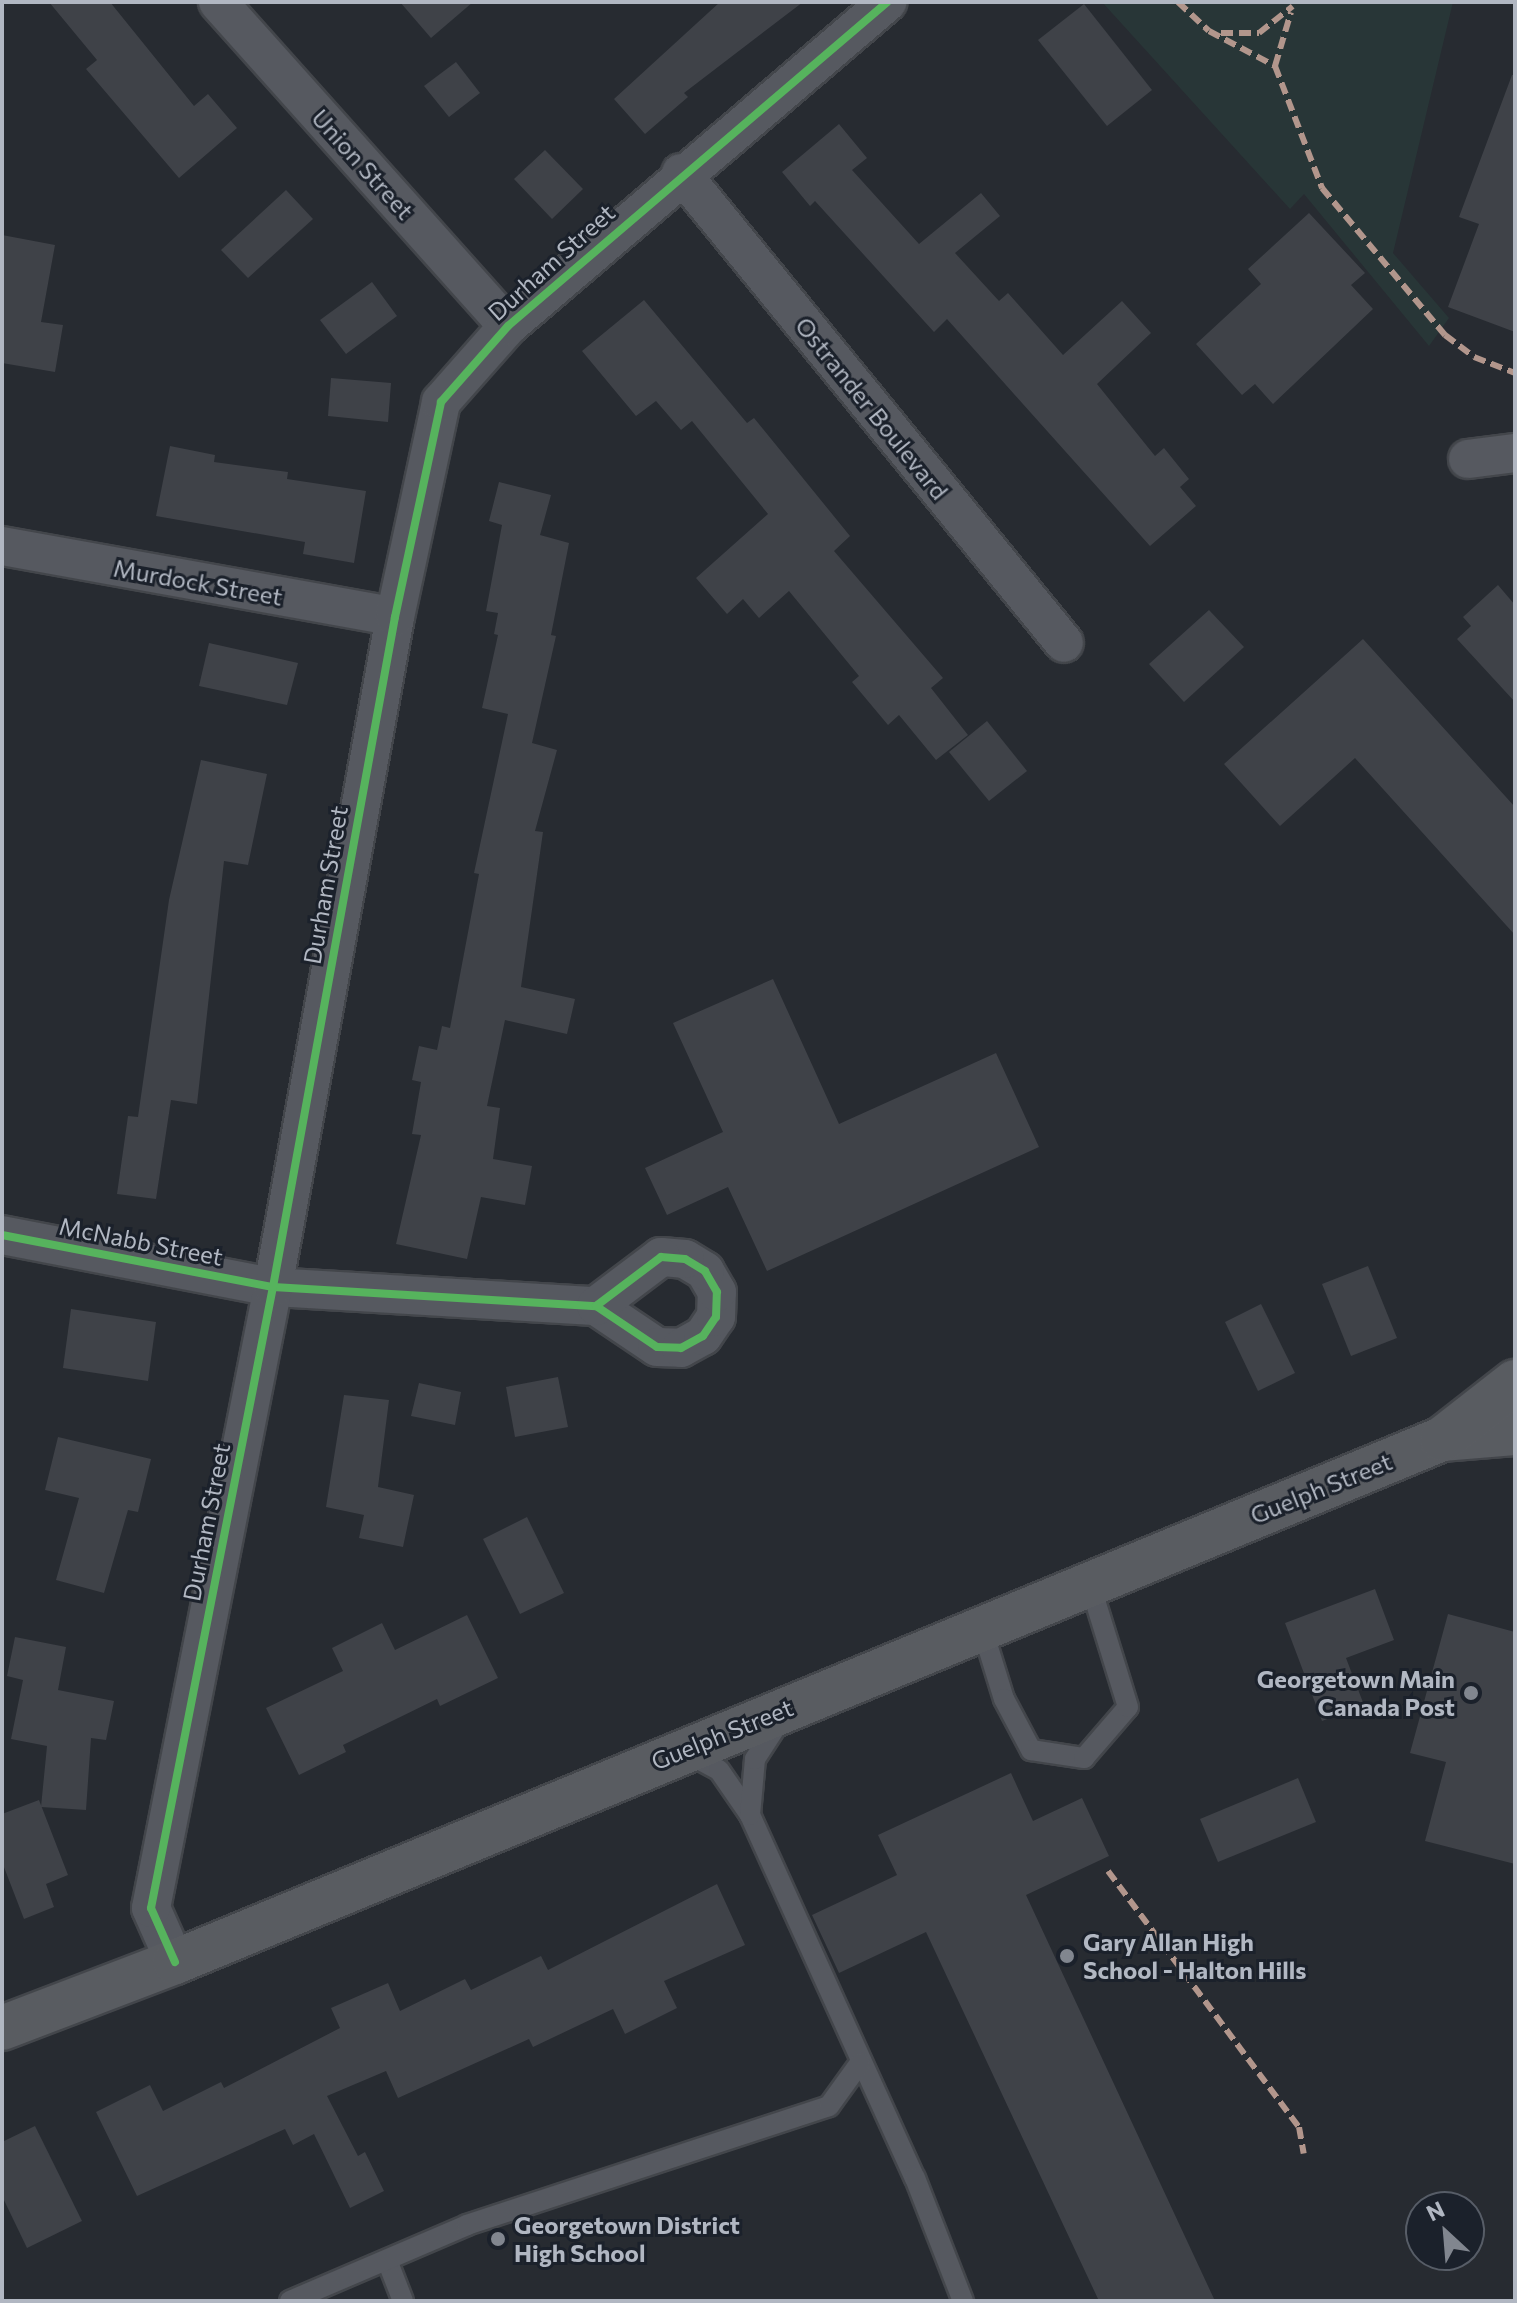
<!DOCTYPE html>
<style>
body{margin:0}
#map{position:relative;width:1517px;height:2303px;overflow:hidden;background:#272b31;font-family:Commissioner,sans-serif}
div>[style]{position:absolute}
.green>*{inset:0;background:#283637}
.building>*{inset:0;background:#3f4248}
.roads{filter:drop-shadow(2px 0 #43464b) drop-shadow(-2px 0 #43464b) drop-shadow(0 2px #43464b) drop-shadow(0 -2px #43464b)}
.service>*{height:20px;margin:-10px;padding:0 10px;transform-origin:10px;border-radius:10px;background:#565960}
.minor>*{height:38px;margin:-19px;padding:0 19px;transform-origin:19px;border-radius:19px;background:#565960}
.primary>*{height:44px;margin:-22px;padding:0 22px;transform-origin:22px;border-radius:22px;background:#595c61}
.quiet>*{height:6px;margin-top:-3px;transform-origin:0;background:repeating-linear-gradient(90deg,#b2968c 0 12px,transparent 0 18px)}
.cycleway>*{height:8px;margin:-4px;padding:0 4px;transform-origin:4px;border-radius:4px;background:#56b35d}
.dots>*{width:22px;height:22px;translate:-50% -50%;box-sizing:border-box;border:4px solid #1b212b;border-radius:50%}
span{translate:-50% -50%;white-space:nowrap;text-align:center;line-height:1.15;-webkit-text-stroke:6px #1b212b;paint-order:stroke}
.street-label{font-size:24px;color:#b1b7c2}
.poi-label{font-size:24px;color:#b1b7c2;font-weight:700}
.right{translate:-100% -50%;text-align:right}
.left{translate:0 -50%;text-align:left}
.frame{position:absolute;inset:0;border:4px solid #b1b7c2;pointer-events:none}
.north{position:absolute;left:1405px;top:2191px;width:80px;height:80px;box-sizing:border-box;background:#1b212b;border:2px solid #575d67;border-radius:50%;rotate:334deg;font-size:22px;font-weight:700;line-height:32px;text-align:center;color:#b1b7c2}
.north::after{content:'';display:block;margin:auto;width:28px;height:36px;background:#81868f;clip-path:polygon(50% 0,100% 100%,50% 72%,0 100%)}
</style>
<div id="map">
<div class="green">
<i style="clip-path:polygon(1102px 2px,1453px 2px,1393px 253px,1449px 318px,1429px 346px,1304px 194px,1290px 209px)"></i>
</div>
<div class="building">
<i style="clip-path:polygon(49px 2px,110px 2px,194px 106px,208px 94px,237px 128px,179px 178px,86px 69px,97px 60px)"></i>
<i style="clip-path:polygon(400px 2px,473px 2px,431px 38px)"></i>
<i style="clip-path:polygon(720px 2px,803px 2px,684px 93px,688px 97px,645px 134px,614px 99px)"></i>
<i style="clip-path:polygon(1084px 4px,1152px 90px,1107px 126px,1038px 40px)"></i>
<i style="clip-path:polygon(456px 62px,480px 93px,449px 117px,424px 86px)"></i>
<i style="clip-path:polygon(1512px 75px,1515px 75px,1515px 332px,1448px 307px,1479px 224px,1459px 217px)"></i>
<i style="clip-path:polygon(839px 124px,867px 158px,852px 170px,919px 244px,981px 193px,1000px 216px,955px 253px,999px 301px,1008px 293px,1063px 355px,1122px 301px,1151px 333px,1097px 384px,1155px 456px,1164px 448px,1189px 479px,1180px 487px,1196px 506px,1150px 546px,947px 319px,934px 332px,815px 201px,810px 206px,782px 172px)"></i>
<i style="clip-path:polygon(545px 150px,583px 189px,552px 219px,514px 179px)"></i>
<i style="clip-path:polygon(286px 190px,313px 219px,248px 278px,221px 250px)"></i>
<i style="clip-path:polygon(1309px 213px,1365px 273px,1351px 285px,1373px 309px,1273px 404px,1255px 384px,1242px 395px,1196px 344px,1261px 284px,1248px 269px)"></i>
<i style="clip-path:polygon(2px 235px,55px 245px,41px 322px,63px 325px,55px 372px,2px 363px)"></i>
<i style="clip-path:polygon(372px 282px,397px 316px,346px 354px,320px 320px)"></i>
<i style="clip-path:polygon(644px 300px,747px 423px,754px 418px,850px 536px,834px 551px,943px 678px,931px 688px,968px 735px,936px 760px,899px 715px,888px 725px,852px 682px,859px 676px,789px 591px,759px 618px,743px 599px,727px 614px,696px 578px,768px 514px,692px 421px,681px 430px,656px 401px,636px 416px,582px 351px)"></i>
<i style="clip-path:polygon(331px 378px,391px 383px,388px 422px,328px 416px)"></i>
<i style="clip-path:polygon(170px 446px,215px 455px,214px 462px,288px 472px,287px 479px,366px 491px,354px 563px,303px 554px,305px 542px,156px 516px)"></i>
<i style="clip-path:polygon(499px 482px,551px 495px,540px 535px,569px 543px,551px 635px,556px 636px,532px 743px,557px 750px,535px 831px,543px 832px,521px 987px,575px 999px,567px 1034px,505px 1020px,487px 1106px,500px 1108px,493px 1159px,532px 1166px,525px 1205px,481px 1197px,467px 1259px,396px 1244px,421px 1135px,412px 1134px,421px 1082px,412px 1080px,419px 1046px,437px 1050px,442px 1026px,450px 1028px,479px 874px,474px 873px,508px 714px,482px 708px,498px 635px,494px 634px,498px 613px,486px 611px,502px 525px,489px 521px)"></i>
<i style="clip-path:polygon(1498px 585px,1515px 605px,1515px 702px,1457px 639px,1471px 626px,1463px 617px)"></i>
<i style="clip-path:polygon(1209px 610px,1244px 647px,1184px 702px,1149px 664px)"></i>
<i style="clip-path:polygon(1363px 639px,1515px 807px,1515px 935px,1355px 758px,1280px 826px,1224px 764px)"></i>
<i style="clip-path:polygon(209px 643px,298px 663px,287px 705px,199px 686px)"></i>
<i style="clip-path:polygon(987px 721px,1027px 771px,989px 801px,949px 752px)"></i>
<i style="clip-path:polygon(201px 760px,267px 774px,248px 865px,224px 861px,197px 1104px,171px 1100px,156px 1199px,117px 1194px,128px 1116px,138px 1117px,169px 900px)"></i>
<i style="clip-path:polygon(773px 979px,839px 1124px,996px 1053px,1039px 1147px,767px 1271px,728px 1187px,667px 1215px,645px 1168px,723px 1132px,673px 1023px)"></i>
<i style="clip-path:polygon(1368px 1266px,1397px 1338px,1351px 1356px,1322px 1284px)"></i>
<i style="clip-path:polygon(1261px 1304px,1295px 1373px,1258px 1391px,1225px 1322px)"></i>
<i style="clip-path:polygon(71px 1309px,156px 1322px,148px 1381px,63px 1368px)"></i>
<i style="clip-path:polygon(558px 1377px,568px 1427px,515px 1437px,506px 1387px)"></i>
<i style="clip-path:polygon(419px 1383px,461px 1392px,455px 1425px,411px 1416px)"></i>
<i style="clip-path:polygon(344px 1395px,389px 1400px,378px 1487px,414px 1495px,403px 1547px,359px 1538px,364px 1515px,326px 1507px)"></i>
<i style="clip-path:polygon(58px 1437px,151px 1459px,138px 1512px,128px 1510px,104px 1593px,56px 1580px,79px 1498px,45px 1490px)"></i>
<i style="clip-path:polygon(527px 1517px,564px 1593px,520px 1614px,483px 1539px)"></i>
<i style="clip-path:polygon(1375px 1589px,1394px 1640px,1346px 1658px,1364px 1705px,1322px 1721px,1285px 1623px)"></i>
<i style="clip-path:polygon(1448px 1614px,1515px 1632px,1515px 1864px,1425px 1841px,1446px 1762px,1410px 1753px)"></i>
<i style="clip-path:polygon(467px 1615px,498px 1678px,440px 1706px,437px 1699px,343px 1745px,346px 1752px,299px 1775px,266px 1708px,343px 1671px,332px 1648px,382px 1623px,395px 1650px)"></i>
<i style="clip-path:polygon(15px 1637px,66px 1647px,58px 1690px,114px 1701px,106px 1740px,91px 1738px,86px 1810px,41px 1807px,47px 1746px,11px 1739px,23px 1680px,7px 1676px)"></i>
<i style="clip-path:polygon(1011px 1773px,1033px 1821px,1082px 1798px,1109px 1856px,1026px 1895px,1215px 2301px,1099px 2301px,926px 1932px,839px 1973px,812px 1915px,897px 1875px,878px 1835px)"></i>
<i style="clip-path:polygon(1298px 1778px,1316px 1822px,1218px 1862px,1200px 1819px)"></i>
<i style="clip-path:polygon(39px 1800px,68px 1875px,46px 1884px,54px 1907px,24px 1919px,2px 1862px,2px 1814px)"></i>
<i style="clip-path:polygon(717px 1884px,745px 1945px,664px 1981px,677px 2008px,625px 2034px,613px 2009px,533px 2047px,529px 2039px,398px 2098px,386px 2071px,327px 2096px,358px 2156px,365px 2152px,384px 2191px,350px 2208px,314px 2134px,293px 2145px,285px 2129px,137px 2196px,96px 2112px,150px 2085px,163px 2111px,221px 2082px,224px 2088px,340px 2028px,331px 2008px,388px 1983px,400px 2011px,465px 1979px,471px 1990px,541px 1956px,548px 1970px)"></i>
<i style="clip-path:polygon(35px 2126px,82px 2221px,27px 2248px,2px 2196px,2px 2142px)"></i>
</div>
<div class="roads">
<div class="service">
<i style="left:982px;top:1628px;width:74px;rotate:72.8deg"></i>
<i style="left:1004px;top:1699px;width:58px;rotate:62.1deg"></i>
<i style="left:1031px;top:1750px;width:54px;rotate:8.6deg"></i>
<i style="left:1084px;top:1758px;width:67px;rotate:-49.2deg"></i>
<i style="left:1128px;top:1707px;width:132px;rotate:-107.2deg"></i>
<i style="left:685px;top:1752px;width:38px;rotate:28deg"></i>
<i style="left:719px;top:1770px;width:55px;rotate:55.4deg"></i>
<i style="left:750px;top:1815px;width:399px;rotate:65.6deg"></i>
<i style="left:915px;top:2178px;width:132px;rotate:68.7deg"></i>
<i style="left:750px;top:1815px;width:56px;rotate:-84.9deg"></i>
<i style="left:755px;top:1759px;width:48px;rotate:-57deg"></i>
<i style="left:387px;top:2260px;width:44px;rotate:68.7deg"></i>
<i style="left:290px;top:2301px;width:193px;rotate:-23.2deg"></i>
<i style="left:467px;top:2225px;width:381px;rotate:-18.2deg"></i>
<i style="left:829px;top:2106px;width:53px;rotate:-54.2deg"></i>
</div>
<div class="minor">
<i style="left:218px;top:2px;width:435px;rotate:48.2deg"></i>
<i style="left:681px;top:173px;width:606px;rotate:50.82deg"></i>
<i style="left:1468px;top:459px;width:47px;rotate:-7.3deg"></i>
<i style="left:2px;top:546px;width:399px;rotate:10.2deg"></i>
<i style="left:2px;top:1235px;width:276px;rotate:10.9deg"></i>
<i style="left:273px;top:1287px;width:324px;rotate:3.4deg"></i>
<i style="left:596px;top:1306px;width:73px;rotate:33.9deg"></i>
<i style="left:657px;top:1347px;width:24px;rotate:2deg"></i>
<i style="left:681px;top:1348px;width:25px;rotate:-29deg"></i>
<i style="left:703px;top:1336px;width:23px;rotate:-56deg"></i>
<i style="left:716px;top:1317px;width:25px;rotate:-88deg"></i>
<i style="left:717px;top:1292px;width:24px;rotate:-120deg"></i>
<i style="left:705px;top:1271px;width:23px;rotate:-149deg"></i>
<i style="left:685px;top:1259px;width:24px;rotate:-175deg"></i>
<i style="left:661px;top:1257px;width:81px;rotate:143deg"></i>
<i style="left:175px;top:1962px;width:59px;rotate:-114deg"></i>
<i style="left:151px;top:1908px;width:633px;rotate:-78.89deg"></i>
<i style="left:273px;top:1287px;width:681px;rotate:-79.68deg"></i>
<i style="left:395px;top:617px;width:220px;rotate:-77.9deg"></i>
<i style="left:441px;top:402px;width:101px;rotate:-48.6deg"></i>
<i style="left:508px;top:326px;width:499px;rotate:-40.5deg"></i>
</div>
<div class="primary">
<i style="left:1442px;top:1439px;width:73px;rotate:-4.7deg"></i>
<i style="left:2px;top:2028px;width:185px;rotate:-20.9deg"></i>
<i style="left:175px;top:1962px;width:1371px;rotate:-22.43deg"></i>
<i style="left:1442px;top:1439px;width:93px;rotate:-38deg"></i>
</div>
</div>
<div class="quiet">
<i style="left:1178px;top:2px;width:42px;rotate:43.1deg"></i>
<i style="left:1209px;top:31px;width:75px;rotate:27.9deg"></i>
<i style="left:1275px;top:66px;width:131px;rotate:68.9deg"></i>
<i style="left:1322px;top:188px;width:192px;rotate:50.1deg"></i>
<i style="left:1445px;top:335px;width:36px;rotate:37deg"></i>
<i style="left:1474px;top:357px;width:44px;rotate:21.3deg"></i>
<i style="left:1221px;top:33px;width:38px"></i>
<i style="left:1259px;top:33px;width:43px;rotate:-38.5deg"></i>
<i style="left:1275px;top:66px;width:56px;rotate:-73.5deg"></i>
<i style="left:1108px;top:1871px;width:319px;rotate:53.3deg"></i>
<i style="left:1299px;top:2127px;width:27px;rotate:80deg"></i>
</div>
<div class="cycleway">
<i style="left:2px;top:1235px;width:276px;rotate:10.9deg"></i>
<i style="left:273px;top:1287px;width:324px;rotate:3.4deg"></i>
<i style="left:596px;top:1306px;width:73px;rotate:33.9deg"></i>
<i style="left:657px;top:1347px;width:24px;rotate:2deg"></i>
<i style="left:681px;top:1348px;width:25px;rotate:-29deg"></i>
<i style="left:703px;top:1336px;width:23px;rotate:-56deg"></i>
<i style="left:716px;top:1317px;width:25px;rotate:-88deg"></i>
<i style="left:717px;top:1292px;width:24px;rotate:-120deg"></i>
<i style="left:705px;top:1271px;width:23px;rotate:-149deg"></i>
<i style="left:685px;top:1259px;width:24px;rotate:-175deg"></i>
<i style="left:661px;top:1257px;width:81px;rotate:143deg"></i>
<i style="left:175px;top:1962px;width:59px;rotate:-114deg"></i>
<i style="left:151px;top:1908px;width:633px;rotate:-78.89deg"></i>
<i style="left:273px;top:1287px;width:681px;rotate:-79.68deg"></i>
<i style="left:395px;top:617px;width:220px;rotate:-77.9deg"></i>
<i style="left:441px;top:402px;width:101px;rotate:-48.6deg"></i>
<i style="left:508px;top:326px;width:499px;rotate:-40.5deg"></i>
</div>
<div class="dots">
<i style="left:1471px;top:1693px;background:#81868f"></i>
<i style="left:1067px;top:1956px;background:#81868f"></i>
<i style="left:498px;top:2239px;background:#81868f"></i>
</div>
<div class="street-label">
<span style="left:363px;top:164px;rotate:48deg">Union Street</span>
<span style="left:551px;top:262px;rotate:-42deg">Durham Street</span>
<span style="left:872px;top:408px;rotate:51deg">Ostrander Boulevard</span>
<span style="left:198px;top:582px;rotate:10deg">Murdock Street</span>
<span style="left:325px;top:885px;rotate:-80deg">Durham Street</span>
<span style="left:141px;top:1241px;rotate:11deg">McNabb Street</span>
<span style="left:1321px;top:1488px;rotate:-22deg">Guelph Street</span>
<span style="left:206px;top:1522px;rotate:-79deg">Durham Street</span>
<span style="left:722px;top:1734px;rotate:-22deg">Guelph Street</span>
</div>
<div class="poi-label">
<span class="right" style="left:1455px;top:1693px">Georgetown Main<br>Canada Post</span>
<span class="left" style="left:1083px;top:1956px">Gary Allan High<br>School - Halton Hills</span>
<span class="left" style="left:514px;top:2239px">Georgetown District<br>High School</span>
</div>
<div class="frame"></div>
<div class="north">N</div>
</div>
